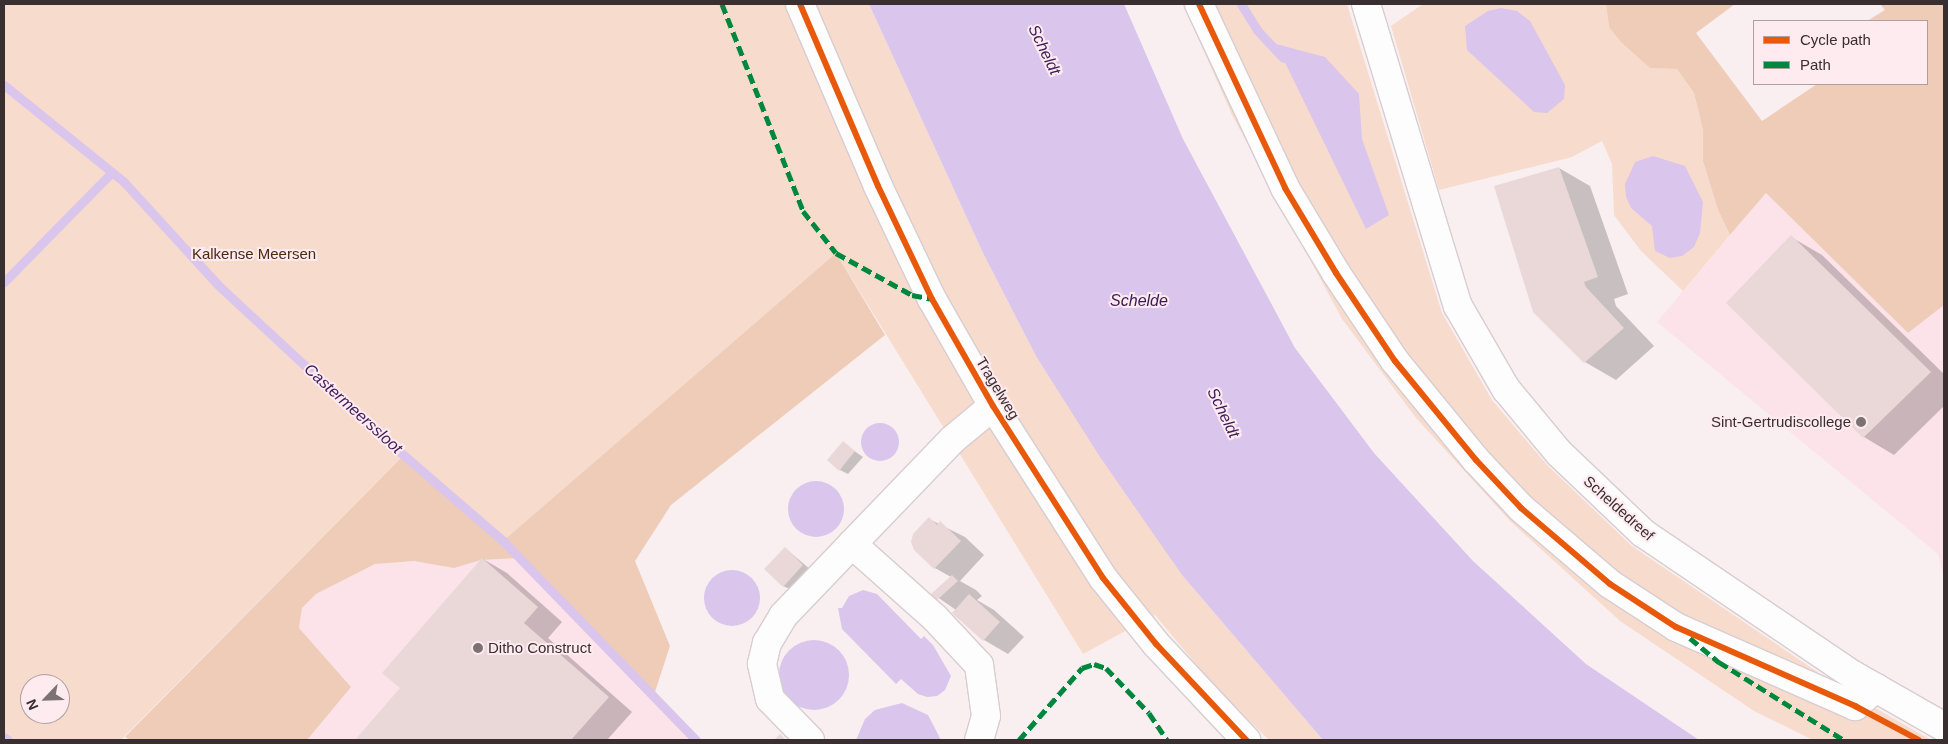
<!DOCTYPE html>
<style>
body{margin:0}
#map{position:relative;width:1948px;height:744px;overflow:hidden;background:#f9eff1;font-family:Arial,sans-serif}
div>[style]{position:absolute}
.built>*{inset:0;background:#fce2e9}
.green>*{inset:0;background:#f7dccd}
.forest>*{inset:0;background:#eeccb7}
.water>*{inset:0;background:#dac5ec}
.round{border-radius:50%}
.shadow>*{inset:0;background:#0003}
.stream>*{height:9px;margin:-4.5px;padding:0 4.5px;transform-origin:4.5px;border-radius:4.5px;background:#dac5ec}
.building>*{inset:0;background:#e9d8d7}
.roads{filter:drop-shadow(1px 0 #d7cdd0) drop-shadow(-1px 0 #d7cdd0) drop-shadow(0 1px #d7cdd0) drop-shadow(0 -1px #d7cdd0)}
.minor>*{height:28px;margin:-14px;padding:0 14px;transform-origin:14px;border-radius:14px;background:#fefdfd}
.quiet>*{height:5px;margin-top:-2.5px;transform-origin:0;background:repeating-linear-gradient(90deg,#00873e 0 10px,transparent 0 15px)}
.cycleway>*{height:6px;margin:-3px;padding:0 3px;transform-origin:3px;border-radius:3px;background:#e8590c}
.dots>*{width:14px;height:14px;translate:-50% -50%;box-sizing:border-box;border:2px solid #fdebef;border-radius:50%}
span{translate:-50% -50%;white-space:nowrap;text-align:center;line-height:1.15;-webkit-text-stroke:4px #fdebef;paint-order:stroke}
.park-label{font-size:15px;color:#4d290c}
.street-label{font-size:15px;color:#392e30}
.poi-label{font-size:15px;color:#392e30}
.right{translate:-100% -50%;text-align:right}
.left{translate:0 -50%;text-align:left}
.water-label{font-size:16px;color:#3c1959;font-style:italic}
.frame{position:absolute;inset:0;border:5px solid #392e30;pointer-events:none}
.legend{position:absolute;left:1753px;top:20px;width:175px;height:65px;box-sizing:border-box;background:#fdebef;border:1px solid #af9fa3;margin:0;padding:6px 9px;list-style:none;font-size:15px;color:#392e30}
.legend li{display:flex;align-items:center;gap:10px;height:25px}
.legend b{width:25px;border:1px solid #af9fa3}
.north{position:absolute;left:20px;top:674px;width:50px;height:50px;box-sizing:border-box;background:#fdebef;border:1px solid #af9fa3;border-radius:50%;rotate:246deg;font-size:14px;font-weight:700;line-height:20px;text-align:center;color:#392e30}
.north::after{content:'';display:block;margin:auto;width:18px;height:22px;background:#7c7274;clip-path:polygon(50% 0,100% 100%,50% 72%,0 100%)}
</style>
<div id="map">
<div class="built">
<i style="clip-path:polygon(1766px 193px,1908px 333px,1944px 305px,1944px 578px,1938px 554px,1657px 322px)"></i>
<i style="clip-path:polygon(520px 558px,654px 695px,693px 740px,307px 740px,351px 687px,299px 628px,302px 608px,316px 594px,375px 564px,414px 561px,454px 568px,481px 560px)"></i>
</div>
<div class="green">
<i style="clip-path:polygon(evenodd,4px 4px,869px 4px,983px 253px,1036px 356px,1182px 575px,1323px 740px,1269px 740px,1215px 687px,1155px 615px,1083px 654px,836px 253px,503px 541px,405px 454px,121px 740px,8px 740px,4px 737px,4px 4px,30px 684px,60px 684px,60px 714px,30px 714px,30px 684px)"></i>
<i style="clip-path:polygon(1183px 4px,1347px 4px,1442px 313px,1492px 400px,1547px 465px,1632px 546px,1844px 690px,1931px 740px,1813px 740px,1754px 711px,1620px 621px,1511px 522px,1416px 418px,1342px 319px,1232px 115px)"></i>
<i style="clip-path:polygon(1423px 4px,1606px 4px,1609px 27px,1650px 68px,1677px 69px,1694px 93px,1703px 130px,1703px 161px,1718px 210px,1730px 235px,1683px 291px,1641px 251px,1614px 215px,1612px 164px,1602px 141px,1572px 157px,1439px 190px,1391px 26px)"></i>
</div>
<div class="forest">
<i style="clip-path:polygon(1606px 4px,1735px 4px,1696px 33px,1762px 121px,1817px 84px,1927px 84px,1927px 21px,1867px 21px,1885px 10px,1880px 4px,1944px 4px,1944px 305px,1908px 333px,1766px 193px,1730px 235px,1718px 210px,1703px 161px,1703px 130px,1694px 93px,1677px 69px,1650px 68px,1621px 42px,1609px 27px)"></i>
<i style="clip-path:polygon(836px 253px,885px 335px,671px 505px,635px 561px,670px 646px,654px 695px,520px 558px,481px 560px,454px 568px,414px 561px,375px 564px,316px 594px,302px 608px,299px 628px,351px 687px,307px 740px,130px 740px,125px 737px,405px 454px,503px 541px)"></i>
</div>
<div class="water">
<i style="clip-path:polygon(869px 4px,1124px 4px,1183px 139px,1295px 348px,1374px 453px,1473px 561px,1586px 664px,1699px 740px,1323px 740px,1182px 575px,1100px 457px,1036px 356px,983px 253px)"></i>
<i style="clip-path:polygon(1501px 8px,1517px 11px,1530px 21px,1565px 85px,1564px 99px,1547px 113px,1534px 112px,1467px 50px,1465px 26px,1488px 11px)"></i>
<i style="clip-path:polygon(1276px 44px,1325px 57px,1359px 94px,1362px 139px,1389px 215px,1366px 229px)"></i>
<i style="clip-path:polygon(1653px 156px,1685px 166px,1703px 202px,1700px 233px,1694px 247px,1682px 256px,1670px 258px,1655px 251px,1652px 226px,1631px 208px,1626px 197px,1625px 184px,1635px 162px)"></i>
<i class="round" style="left:861px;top:423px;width:38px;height:38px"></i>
<i class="round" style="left:788px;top:481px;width:56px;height:56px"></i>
<i class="round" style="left:704px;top:570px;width:56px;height:56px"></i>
<i style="clip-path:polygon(863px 590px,877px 594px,921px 639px,924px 636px,933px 645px,951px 676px,945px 690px,937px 696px,927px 697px,918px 694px,901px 679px,896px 684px,842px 629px,838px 608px,842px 608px,849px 596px)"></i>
<i class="round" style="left:779px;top:640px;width:70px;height:70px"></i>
<i style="clip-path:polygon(902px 703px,928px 715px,941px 740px,856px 740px,865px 719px,875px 710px)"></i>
</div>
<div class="shadow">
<i style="clip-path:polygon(1559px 168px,1590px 186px,1628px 294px,1614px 299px,1616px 306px,1654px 346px,1616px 380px,1585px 362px)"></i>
<i style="clip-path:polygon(1791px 237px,1822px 255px,1944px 374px,1944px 406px,1894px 455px,1864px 437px)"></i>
<i style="clip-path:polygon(843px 443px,863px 457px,848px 474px,840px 470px)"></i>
<i style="clip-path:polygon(929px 519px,965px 537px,984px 555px,960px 581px,976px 590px,982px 596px,977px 600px,994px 610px,1024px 637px,1008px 654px,984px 640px,954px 613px,956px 610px,933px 594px,951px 577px,935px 568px)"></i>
<i style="clip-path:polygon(785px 548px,811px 570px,792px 590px,783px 586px)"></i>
<i style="clip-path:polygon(483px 559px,507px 573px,562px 622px,548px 638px,632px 712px,607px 740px,356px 740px,402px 688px)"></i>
</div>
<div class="stream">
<i style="left:1241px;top:4px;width:31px;rotate:58deg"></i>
<i style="left:1257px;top:30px;width:38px;rotate:47deg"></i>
<i style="left:4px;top:85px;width:154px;rotate:38.9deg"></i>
<i style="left:124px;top:182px;width:138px;rotate:47.6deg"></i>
<i style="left:217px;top:284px;width:209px;rotate:42.9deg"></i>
<i style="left:370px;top:426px;width:176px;rotate:40.8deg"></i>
<i style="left:503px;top:541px;width:277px;rotate:45.9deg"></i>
<i style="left:4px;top:282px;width:154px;rotate:-45.5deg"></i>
<i style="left:4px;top:737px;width:5px;rotate:37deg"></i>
</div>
<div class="building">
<i style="clip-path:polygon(1559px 167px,1598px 277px,1584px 282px,1586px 287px,1624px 328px,1584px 363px,1533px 312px,1494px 186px)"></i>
<i style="clip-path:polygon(1791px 235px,1931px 372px,1863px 438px,1726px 303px)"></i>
<i style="clip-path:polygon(843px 441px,855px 451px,839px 471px,827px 460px)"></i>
<i style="clip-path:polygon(929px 517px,937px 525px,940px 521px,961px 541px,934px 569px,914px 550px,911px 542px,913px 534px)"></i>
<i style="clip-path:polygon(785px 547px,803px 565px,783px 587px,764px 569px)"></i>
<i style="clip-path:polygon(482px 558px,538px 607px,524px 623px,609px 697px,571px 740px,355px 740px,400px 688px,382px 673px)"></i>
<i style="clip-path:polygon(952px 575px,958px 581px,937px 600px,931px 594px)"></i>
<i style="clip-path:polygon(969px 594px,1000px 622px,983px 641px,952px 613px)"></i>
<i style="clip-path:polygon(780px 734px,786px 740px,774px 740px)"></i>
</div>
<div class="roads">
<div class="minor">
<i style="left:800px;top:4px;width:198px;rotate:66.8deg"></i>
<i style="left:878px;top:186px;width:125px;rotate:64.5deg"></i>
<i style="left:932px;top:299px;width:123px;rotate:60.3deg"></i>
<i style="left:993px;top:406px;width:204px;rotate:57.4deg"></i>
<i style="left:1103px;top:578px;width:85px;rotate:51.2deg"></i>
<i style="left:1156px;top:644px;width:132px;rotate:46.8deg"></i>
<i style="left:1199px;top:4px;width:203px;rotate:64.9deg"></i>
<i style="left:1285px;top:188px;width:99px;rotate:59deg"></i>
<i style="left:1336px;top:273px;width:106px;rotate:56.2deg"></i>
<i style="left:1395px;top:361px;width:128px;rotate:50.7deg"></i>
<i style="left:1476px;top:460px;width:66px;rotate:46.8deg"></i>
<i style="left:1521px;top:508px;width:117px;rotate:40.5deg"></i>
<i style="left:1610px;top:584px;width:79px;rotate:33.1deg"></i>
<i style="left:1676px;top:627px;width:196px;rotate:23.8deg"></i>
<i style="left:1855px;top:706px;width:28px;rotate:-41deg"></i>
<i style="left:1366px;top:4px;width:316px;rotate:73.1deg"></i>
<i style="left:1458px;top:306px;width:96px;rotate:60deg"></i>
<i style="left:1506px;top:389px;width:83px;rotate:50.4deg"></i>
<i style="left:1559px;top:453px;width:116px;rotate:43.6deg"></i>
<i style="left:1643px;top:533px;width:254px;rotate:34.1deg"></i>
<i style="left:1853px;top:675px;width:105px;rotate:29.7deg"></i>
<i style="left:852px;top:544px;width:111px;rotate:41.7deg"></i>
<i style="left:935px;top:618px;width:64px;rotate:46.9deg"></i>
<i style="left:979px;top:665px;width:51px;rotate:82.2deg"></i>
<i style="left:986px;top:716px;width:25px;rotate:106deg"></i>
<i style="left:810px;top:740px;width:57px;rotate:-134.3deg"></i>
<i style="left:770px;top:699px;width:36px;rotate:-103deg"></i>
<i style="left:762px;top:664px;width:22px;rotate:-77deg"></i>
<i style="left:767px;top:643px;width:31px;rotate:-59deg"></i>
<i style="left:783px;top:616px;width:100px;rotate:-46.2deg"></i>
<i style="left:852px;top:544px;width:144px;rotate:-46.1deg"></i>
<i style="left:952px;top:440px;width:53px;rotate:-39.7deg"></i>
</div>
</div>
<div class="quiet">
<i style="left:722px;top:4px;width:222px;rotate:68.6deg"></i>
<i style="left:803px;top:211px;width:53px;rotate:51.8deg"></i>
<i style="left:836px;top:253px;width:87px;rotate:28.9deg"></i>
<i style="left:912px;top:295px;width:20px;rotate:11deg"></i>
<i style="left:1690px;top:638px;width:38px;rotate:40deg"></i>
<i style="left:1719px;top:662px;width:147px;rotate:32deg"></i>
<i style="left:1019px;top:740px;width:96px;rotate:-48.8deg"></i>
<i style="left:1082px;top:668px;width:13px;rotate:-18deg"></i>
<i style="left:1094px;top:664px;width:13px;rotate:18deg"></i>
<i style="left:1106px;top:668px;width:62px;rotate:46.3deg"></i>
<i style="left:1149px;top:713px;width:32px;rotate:56deg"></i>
</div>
<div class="cycleway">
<i style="left:800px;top:4px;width:198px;rotate:66.8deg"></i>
<i style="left:878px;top:186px;width:125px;rotate:64.5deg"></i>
<i style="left:932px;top:299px;width:123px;rotate:60.3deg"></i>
<i style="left:993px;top:406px;width:204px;rotate:57.4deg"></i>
<i style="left:1103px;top:578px;width:85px;rotate:51.2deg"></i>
<i style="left:1156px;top:644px;width:132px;rotate:46.8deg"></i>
<i style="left:1199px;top:4px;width:203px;rotate:64.9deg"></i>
<i style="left:1285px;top:188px;width:99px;rotate:59deg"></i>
<i style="left:1336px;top:273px;width:106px;rotate:56.2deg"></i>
<i style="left:1395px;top:361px;width:128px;rotate:50.7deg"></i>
<i style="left:1476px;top:460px;width:66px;rotate:46.8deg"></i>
<i style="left:1521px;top:508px;width:117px;rotate:40.5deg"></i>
<i style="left:1610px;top:584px;width:79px;rotate:33.1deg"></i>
<i style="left:1676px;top:627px;width:196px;rotate:23.8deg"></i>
<i style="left:1855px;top:706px;width:72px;rotate:28deg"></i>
</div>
<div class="dots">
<i style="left:1861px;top:422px;background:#7c7274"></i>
<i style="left:478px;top:648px;background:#7c7274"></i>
</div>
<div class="park-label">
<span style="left:254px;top:254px">Kalkense Meersen</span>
</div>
<div class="street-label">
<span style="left:998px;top:388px;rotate:59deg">Tragelweg</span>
<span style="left:1619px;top:508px;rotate:42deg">Scheldedreef</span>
</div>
<div class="poi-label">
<span class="right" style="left:1851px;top:422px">Sint-Gertrudiscollege</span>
<span class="left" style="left:488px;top:648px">Ditho Construct</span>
</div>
<div class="water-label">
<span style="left:1044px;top:50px;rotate:64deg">Scheldt</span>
<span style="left:1139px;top:301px">Schelde</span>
<span style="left:353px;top:409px;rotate:42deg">Castermeerssloot</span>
<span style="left:1223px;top:413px;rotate:64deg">Scheldt</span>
</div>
<div class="frame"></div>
<ul class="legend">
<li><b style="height:6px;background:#e8590c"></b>Cycle path</li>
<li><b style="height:6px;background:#00873e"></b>Path</li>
</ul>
<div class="north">N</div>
</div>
